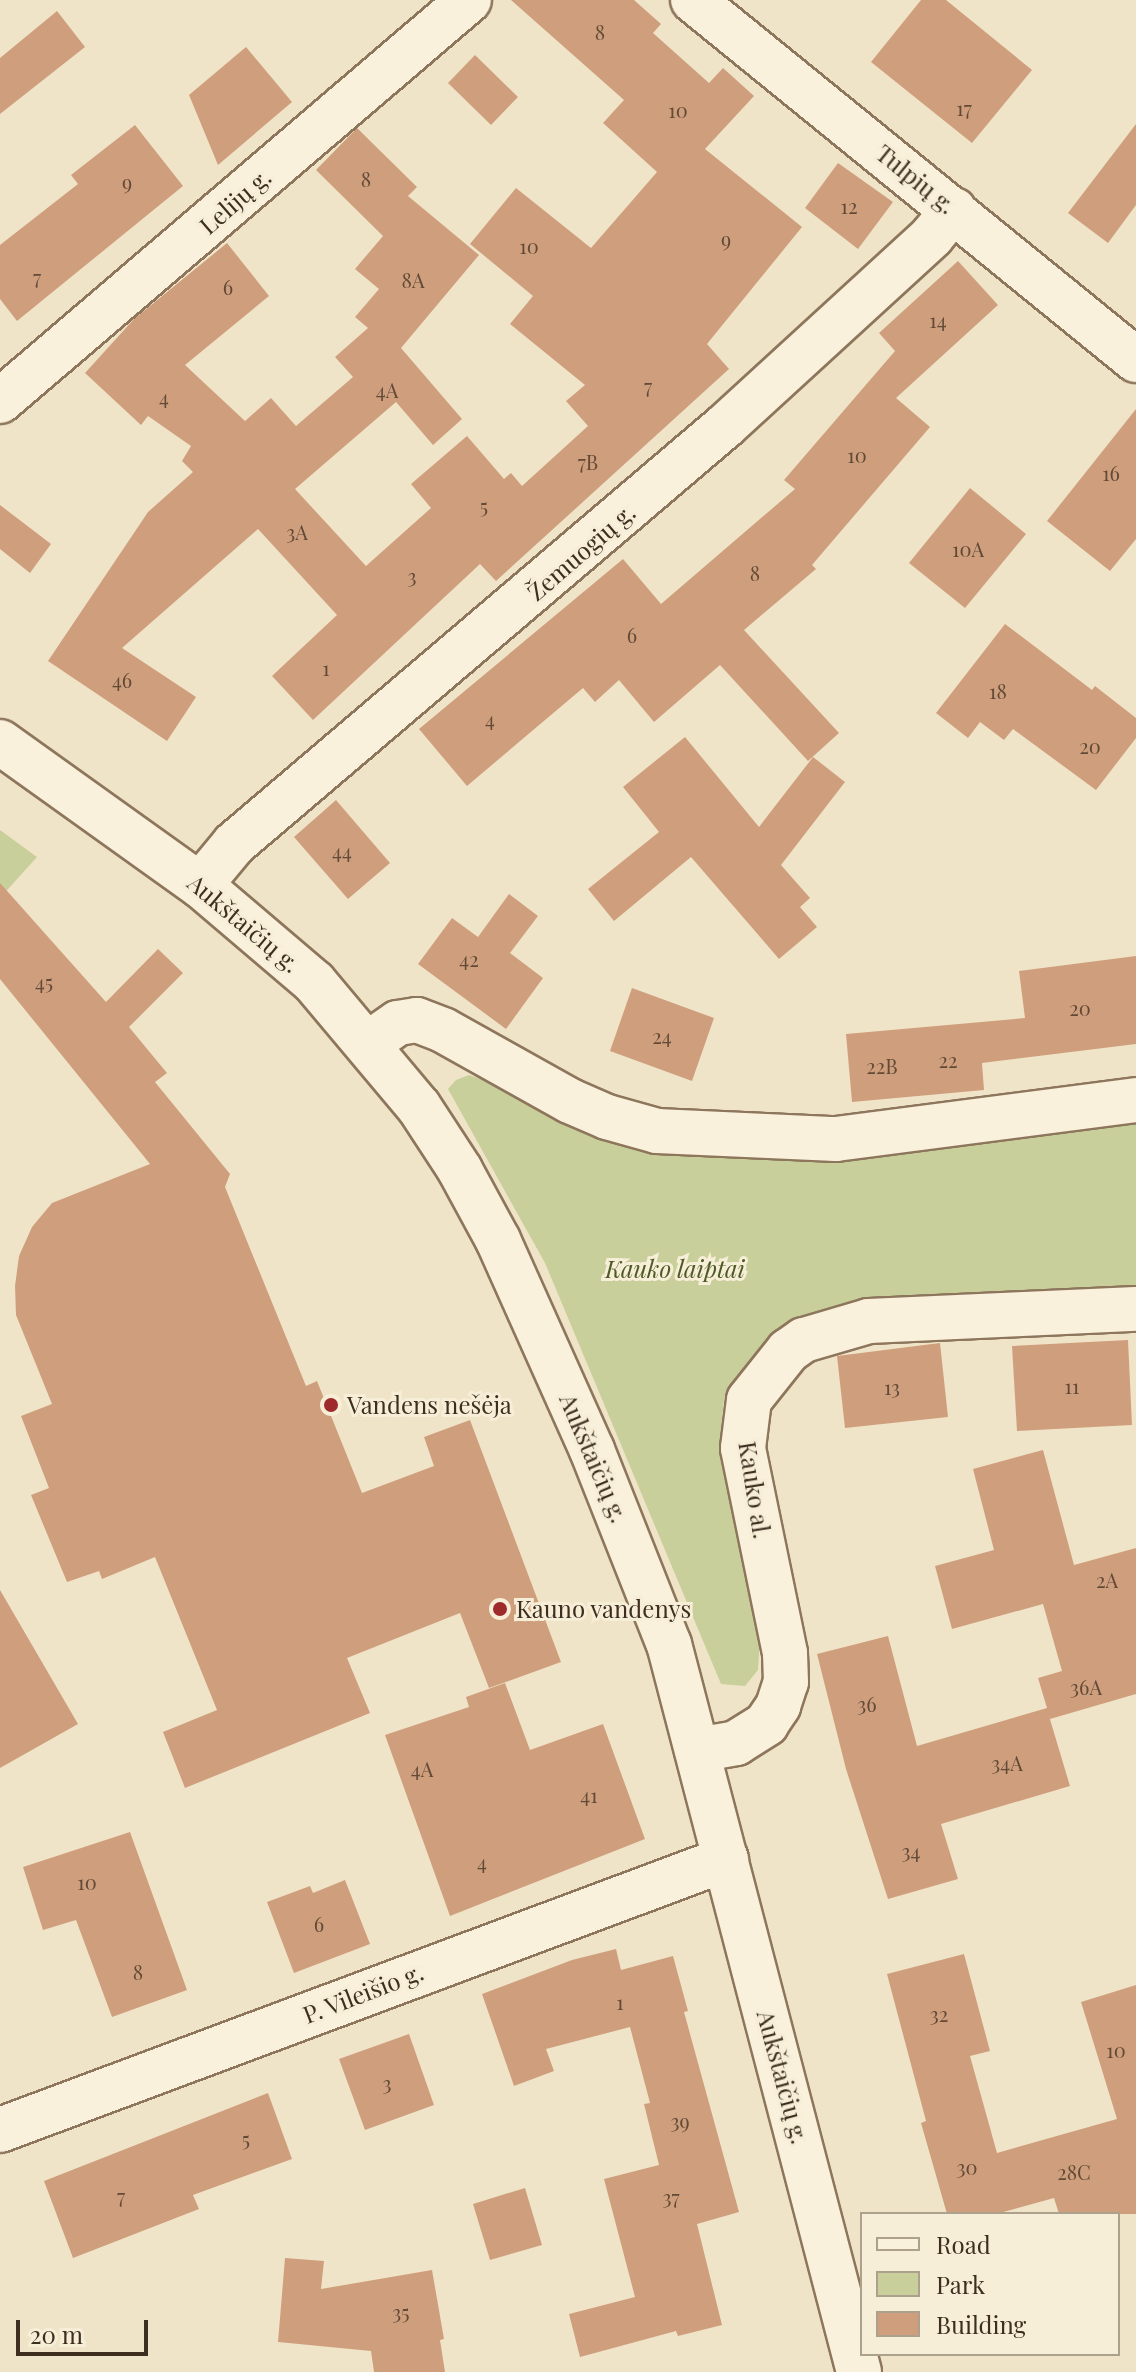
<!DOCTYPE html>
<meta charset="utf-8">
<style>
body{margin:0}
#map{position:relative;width:1136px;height:2372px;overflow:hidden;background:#f0e4c8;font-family:"Playfair Display",serif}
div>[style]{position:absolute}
.green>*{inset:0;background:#c9cf9b}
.building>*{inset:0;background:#cf9f7d}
.roads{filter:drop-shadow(2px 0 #8d765c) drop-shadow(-2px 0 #8d765c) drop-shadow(0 2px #8d765c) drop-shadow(0 -2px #8d765c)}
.minor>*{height:44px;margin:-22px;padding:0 22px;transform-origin:22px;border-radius:22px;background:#faf1dc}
.dots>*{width:22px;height:22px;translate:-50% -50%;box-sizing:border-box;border:4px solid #f7eed8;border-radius:50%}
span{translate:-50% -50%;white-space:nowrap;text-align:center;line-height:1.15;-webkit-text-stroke:6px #f7eed8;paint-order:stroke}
.number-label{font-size:20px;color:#624a37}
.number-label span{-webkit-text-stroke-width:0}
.street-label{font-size:24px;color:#3d2e20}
.park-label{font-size:24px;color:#4d5a26;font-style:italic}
.poi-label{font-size:24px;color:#3d2e20}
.left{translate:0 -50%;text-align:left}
.legend{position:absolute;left:860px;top:2212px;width:260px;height:144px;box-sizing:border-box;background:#f7eed8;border:2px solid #ada18e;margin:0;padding:10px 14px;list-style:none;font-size:24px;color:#3d2e20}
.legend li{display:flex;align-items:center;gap:16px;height:40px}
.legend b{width:40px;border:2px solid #ada18e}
.scale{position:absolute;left:16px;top:2320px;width:132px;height:36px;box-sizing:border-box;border:4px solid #3d2e20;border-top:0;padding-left:10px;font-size:24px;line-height:28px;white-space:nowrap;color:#3d2e20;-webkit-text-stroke:6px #f7eed8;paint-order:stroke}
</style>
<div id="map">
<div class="green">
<i style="clip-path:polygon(0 830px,37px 857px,0 898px)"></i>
<i style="clip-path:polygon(469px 1075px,501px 1086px,569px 1120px,1136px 1121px,1136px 1292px,826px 1312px,776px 1330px,737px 1376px,724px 1399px,720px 1440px,760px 1638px,758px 1670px,745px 1686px,721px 1684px,545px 1263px,448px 1089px,456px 1080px)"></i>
</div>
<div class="building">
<i style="clip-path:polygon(511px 0,634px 0,661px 24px,653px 33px,709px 83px,723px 68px,754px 96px,705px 149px,802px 227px,707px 344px,729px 369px,496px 581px,480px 564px,313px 720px,272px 676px,337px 615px,258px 529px,122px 648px,196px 697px,167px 741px,48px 661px,148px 512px,193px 472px,182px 461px,191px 446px,148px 416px,141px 425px,85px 373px,134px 319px,227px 243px,269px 296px,185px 365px,245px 421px,271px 398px,296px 426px,353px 377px,335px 357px,368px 328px,355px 317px,379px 289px,355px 269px,383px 236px,316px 170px,357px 128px,417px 187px,408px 196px,479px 255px,401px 348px,462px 419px,433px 445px,396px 402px,295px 489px,366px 566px,431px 508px,411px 484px,467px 436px,504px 479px,511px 473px,522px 486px,588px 426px,566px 401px,585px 385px,510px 324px,533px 296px,470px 244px,516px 188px,591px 248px,657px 172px,603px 123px,624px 100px)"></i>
<i style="clip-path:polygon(921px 0,946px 0,1032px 70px,972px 143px,871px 62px)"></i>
<i style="clip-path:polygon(57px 11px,85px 47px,0 114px,0 58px)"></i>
<i style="clip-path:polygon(246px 47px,292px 102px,218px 165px,189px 95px)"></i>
<i style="clip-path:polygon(475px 55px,518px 97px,491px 125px,448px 83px)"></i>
<i style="clip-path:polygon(1136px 124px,1136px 205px,1108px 243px,1068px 213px)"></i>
<i style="clip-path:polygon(135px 125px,183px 186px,17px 321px,0 299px,0 245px,78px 184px,71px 175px)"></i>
<i style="clip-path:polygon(838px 163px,893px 202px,858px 249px,805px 208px)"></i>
<i style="clip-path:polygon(958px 261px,998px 305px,896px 398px,930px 427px,812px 565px,816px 569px,744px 630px,839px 733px,808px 761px,720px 665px,654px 722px,619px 680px,595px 702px,583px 688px,467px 786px,419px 729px,623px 559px,661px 604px,795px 489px,784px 480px,895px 351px,879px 333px)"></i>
<i style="clip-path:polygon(1136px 409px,1136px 539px,1110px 571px,1047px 521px)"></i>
<i style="clip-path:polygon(970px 488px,1026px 534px,965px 608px,909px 563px)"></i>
<i style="clip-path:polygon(0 505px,51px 544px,30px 573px,0 549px)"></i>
<i style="clip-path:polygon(1005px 624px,1092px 690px,1095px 686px,1136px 718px,1136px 738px,1096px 790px,1013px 729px,1004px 740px,980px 722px,968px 738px,936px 713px)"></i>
<i style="clip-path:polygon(685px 737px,759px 827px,813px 757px,845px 782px,781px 865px,810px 898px,800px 907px,817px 927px,779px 959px,691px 857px,614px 921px,588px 889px,659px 832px,623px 787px)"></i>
<i style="clip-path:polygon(336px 800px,390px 863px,348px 899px,294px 837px)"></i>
<i style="clip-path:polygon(0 883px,106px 1002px,158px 949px,183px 973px,129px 1027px,167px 1073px,155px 1082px,230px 1174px,225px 1187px,306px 1386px,317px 1381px,362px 1493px,434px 1466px,424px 1437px,470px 1420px,561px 1662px,489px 1688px,460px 1613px,347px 1658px,370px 1713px,185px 1788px,163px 1732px,217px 1710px,155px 1557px,102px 1579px,99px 1571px,67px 1582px,31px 1495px,49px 1488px,21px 1416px,52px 1404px,16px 1315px,15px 1286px,19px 1256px,32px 1227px,52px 1203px,150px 1164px,0 979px)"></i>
<i style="clip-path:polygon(509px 894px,538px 916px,510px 953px,543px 978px,506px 1029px,418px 964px,452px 918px,478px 937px)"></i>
<i style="clip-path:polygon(1136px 956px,1136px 1044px,982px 1063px,984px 1090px,852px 1102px,846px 1034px,1025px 1018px,1019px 971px)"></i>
<i style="clip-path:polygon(632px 988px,714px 1018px,692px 1081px,610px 1051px)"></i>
<i style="clip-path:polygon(1128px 1340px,1132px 1425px,1017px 1431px,1012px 1346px)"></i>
<i style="clip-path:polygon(940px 1343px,948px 1417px,845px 1428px,837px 1356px)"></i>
<i style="clip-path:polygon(1043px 1450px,1074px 1565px,1136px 1548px,1136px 1694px,1050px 1719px,1049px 1716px,1070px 1786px,941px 1824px,958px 1879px,888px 1899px,846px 1769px,817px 1654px,888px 1636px,917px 1746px,1047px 1708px,1038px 1678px,1062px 1671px,1043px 1604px,952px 1629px,935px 1566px,994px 1550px,973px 1469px)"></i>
<i style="clip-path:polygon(0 1590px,78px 1724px,0 1768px)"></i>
<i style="clip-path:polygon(505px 1683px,530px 1750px,603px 1724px,645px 1839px,450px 1916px,385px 1735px,469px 1707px,466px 1697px)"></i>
<i style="clip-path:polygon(130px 1832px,187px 1990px,112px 2017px,76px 1920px,43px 1930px,23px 1867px)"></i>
<i style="clip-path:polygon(345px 1880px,370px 1944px,294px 1973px,267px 1902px,310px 1886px,313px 1893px)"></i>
<i style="clip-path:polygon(616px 1949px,621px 1970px,673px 1956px,688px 2011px,684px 2012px,739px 2212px,697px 2224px,722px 2325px,678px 2336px,676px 2331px,580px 2357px,569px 2314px,635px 2297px,604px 2179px,659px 2165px,644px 2104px,650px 2103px,630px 2027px,546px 2049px,554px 2071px,514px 2086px,482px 1994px,572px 1960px)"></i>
<i style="clip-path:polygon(964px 1954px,990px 2051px,970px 2056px,997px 2153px,1117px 2119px,1081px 2002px,1136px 1985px,1136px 2214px,1059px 2214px,1054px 2198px,996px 2214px,947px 2214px,921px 2123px,926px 2121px,887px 1974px)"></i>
<i style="clip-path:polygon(409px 2034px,434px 2105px,365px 2130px,339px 2059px)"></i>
<i style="clip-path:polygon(268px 2093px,292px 2159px,193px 2195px,199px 2209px,73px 2258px,44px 2181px)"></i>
<i style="clip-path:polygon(525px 2188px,542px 2245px,490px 2260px,473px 2204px)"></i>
<i style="clip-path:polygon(285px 2258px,324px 2261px,321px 2289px,432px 2270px,444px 2339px,440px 2340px,445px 2372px,374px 2372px,371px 2351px,278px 2342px)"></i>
</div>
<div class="roads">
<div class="minor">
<i style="left:693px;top:0;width:571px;rotate:39.1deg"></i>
<i style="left:0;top:401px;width:617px;rotate:-40.53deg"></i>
<i style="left:0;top:742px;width:246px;rotate:35.6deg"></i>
<i style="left:200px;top:885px;width:150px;rotate:40.4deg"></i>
<i style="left:314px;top:982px;width:163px;rotate:50deg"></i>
<i style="left:419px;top:1107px;width:75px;rotate:56.9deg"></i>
<i style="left:460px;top:1170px;width:80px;rotate:61.5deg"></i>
<i style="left:498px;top:1240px;width:230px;rotate:65.9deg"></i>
<i style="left:592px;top:1450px;width:209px;rotate:68.4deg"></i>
<i style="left:669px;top:1644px;width:752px;rotate:75.37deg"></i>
<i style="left:200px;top:885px;width:53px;rotate:-50.3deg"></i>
<i style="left:234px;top:844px;width:645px;rotate:-40.41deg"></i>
<i style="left:725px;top:426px;width:281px;rotate:-42.5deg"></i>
<i style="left:932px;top:236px;width:34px;rotate:-50deg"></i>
<i style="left:369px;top:1043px;width:35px;rotate:-35deg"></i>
<i style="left:398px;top:1023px;width:19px;rotate:-9deg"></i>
<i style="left:417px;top:1020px;width:28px;rotate:21deg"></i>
<i style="left:443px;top:1030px;width:145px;rotate:29.2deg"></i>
<i style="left:570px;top:1101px;width:40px;rotate:23.4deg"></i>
<i style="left:607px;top:1117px;width:52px;rotate:15.6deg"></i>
<i style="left:657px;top:1131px;width:179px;rotate:2.6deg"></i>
<i style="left:836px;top:1139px;width:303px;rotate:-7.4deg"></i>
<i style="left:697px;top:1750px;width:40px;rotate:-10deg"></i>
<i style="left:736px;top:1743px;width:36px;rotate:-32deg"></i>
<i style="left:766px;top:1724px;width:22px;rotate:-56deg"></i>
<i style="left:778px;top:1706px;width:25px;rotate:-72deg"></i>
<i style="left:786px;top:1682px;width:29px;rotate:-92deg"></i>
<i style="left:785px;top:1653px;width:209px;rotate:-101.6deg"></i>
<i style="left:743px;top:1448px;width:48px;rotate:-82.9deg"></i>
<i style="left:749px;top:1400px;width:63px;rotate:-51.5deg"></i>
<i style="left:788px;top:1351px;width:19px;rotate:-35deg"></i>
<i style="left:804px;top:1340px;width:68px;rotate:-16.3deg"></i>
<i style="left:869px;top:1321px;width:267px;rotate:-2.6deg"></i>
<i style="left:0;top:2130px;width:775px;rotate:-20.47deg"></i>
</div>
</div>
<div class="dots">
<i style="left:331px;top:1405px;background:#9e2a2b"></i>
<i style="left:500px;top:1609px;background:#9e2a2b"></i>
</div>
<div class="number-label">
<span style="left:600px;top:31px">8</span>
<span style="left:964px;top:107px">17</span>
<span style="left:678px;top:109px">10</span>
<span style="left:366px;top:178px">8</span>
<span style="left:127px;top:181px">9</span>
<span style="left:849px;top:205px">12</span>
<span style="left:726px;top:238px">9</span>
<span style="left:529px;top:245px">10</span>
<span style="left:37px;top:276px">7</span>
<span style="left:413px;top:279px">8A</span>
<span style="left:228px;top:286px">6</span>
<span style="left:938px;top:319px">14</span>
<span style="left:648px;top:385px">7</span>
<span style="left:387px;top:389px">4A</span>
<span style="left:164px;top:396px">4</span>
<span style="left:857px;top:454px">10</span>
<span style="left:588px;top:461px">7B</span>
<span style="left:1111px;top:472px">16</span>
<span style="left:484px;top:505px">5</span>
<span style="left:297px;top:531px">3A</span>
<span style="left:968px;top:548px">10A</span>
<span style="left:755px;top:572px">8</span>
<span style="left:412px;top:575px">3</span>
<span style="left:632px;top:634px">6</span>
<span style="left:326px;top:667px">1</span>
<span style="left:122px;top:679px">46</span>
<span style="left:998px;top:690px">18</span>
<span style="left:490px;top:718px">4</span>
<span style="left:1090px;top:745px">20</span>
<span style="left:342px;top:850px">44</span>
<span style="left:469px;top:958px">42</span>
<span style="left:44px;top:981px">45</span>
<span style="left:1080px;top:1007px">20</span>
<span style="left:662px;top:1035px">24</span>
<span style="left:948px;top:1059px">22</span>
<span style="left:882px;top:1065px">22B</span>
<span style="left:1072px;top:1385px">11</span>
<span style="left:892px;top:1386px">13</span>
<span style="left:1107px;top:1579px">2A</span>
<span style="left:1086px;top:1686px">36A</span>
<span style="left:867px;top:1703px">36</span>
<span style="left:1007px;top:1762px">34A</span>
<span style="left:422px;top:1768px">4A</span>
<span style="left:589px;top:1794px">41</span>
<span style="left:911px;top:1850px">34</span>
<span style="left:482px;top:1861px">4</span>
<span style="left:87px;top:1881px">10</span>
<span style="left:319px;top:1923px">6</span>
<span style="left:138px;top:1971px">8</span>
<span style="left:620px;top:2001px">1</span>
<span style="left:939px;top:2013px">32</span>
<span style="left:1116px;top:2049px">10</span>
<span style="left:387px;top:2082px">3</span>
<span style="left:680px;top:2120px">39</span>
<span style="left:246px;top:2138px">5</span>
<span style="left:967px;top:2166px">30</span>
<span style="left:1074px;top:2171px">28C</span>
<span style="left:121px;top:2195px">7</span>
<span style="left:671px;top:2196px">37</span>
<span style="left:401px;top:2311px">35</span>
</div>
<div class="street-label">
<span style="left:916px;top:179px;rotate:39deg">Tulpių g.</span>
<span style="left:235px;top:201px;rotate:-41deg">Lelijų g.</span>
<span style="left:581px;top:552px;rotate:-41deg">Žemuogių g.</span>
<span style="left:244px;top:923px;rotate:40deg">Aukštaičių g.</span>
<span style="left:594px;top:1458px;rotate:67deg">Aukštaičių g.</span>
<span style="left:755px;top:1490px;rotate:81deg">Kauko al.</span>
<span style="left:363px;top:1993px;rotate:-21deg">P. Vileišio g.</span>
<span style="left:783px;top:2077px;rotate:75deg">Aukštaičių g.</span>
</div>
<div class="park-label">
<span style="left:675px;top:1269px">Kauko laiptai</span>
</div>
<div class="poi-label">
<span class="left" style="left:347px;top:1405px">Vandens nešėja</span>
<span class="left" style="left:516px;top:1609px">Kauno vandenys</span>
</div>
<ul class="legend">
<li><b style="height:10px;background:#faf1dc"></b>Road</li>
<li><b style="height:22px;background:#c9cf9b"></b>Park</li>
<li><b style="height:22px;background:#cf9f7d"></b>Building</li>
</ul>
<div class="scale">20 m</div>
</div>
